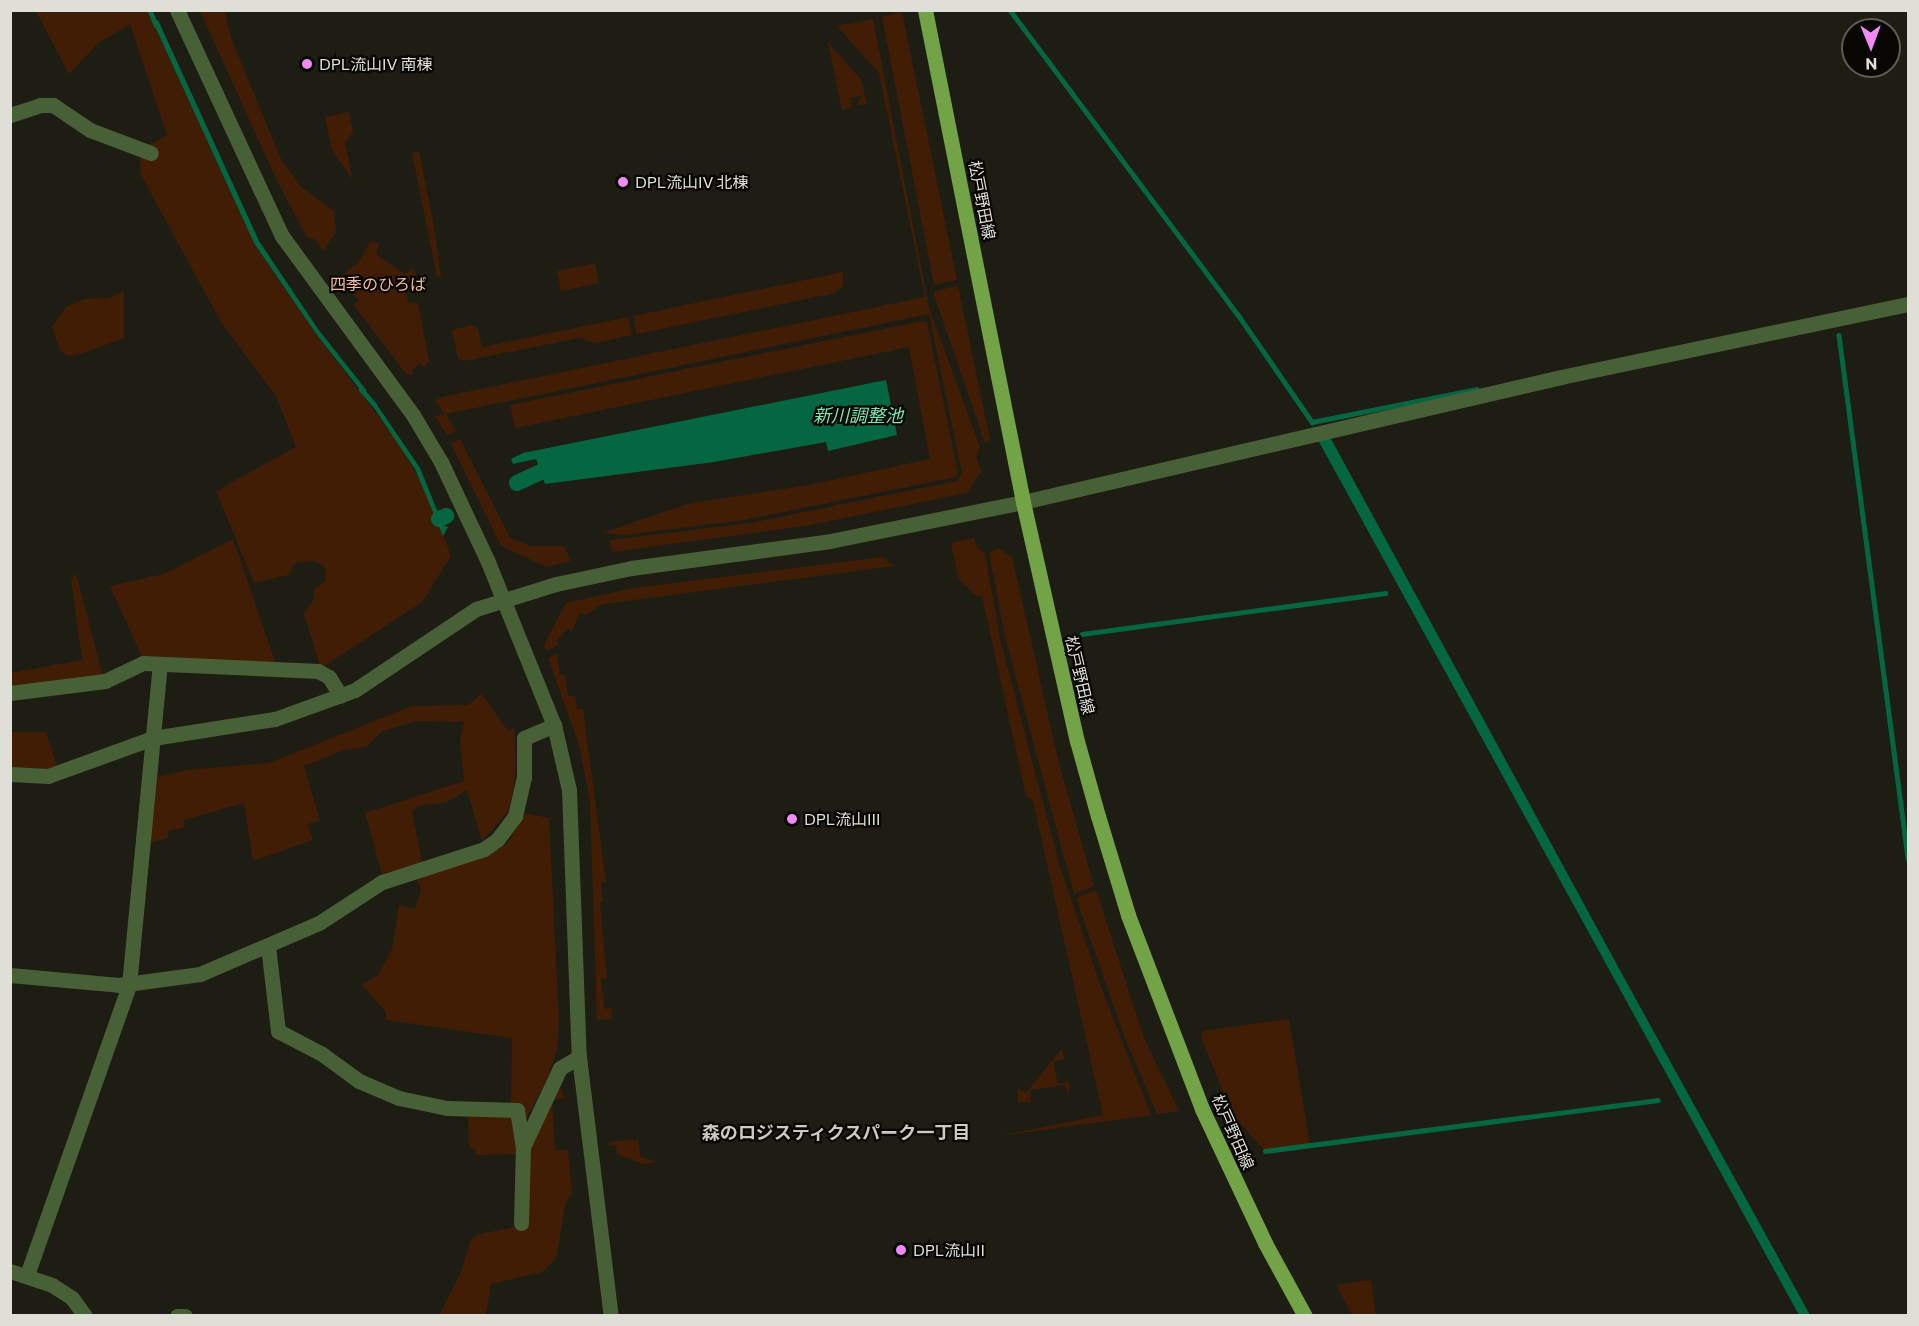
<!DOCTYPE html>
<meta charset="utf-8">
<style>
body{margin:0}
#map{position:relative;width:1919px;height:1326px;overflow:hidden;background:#1e1d14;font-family:Commissioner,"Noto Sans JP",sans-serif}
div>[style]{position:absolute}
.green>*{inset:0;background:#411d06}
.water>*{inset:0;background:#056642}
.stream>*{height:4.5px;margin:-2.25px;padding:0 2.25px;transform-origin:2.25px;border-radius:2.25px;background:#056642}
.canal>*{height:16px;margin:-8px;padding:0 8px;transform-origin:8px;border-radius:8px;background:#056642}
.minor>*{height:15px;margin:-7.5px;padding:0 7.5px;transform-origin:7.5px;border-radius:7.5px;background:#486035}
.major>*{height:15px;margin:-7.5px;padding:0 7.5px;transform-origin:7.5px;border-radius:7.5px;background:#72a346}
.dots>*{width:16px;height:16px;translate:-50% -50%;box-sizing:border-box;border:3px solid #080704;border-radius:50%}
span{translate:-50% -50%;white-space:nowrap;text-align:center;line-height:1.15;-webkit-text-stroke:4.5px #080704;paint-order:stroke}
.poi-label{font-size:16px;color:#dfdfd8}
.left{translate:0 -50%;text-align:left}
.street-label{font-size:16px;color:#dfdfd8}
.park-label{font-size:16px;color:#f3ba9c}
.water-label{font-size:18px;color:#78e7b0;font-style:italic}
.neighbourhood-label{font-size:18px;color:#cbcabe;font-weight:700}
.frame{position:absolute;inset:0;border:12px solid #dfdfd8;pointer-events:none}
.north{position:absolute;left:1841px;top:18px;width:60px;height:60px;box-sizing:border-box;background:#080704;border:2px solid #5e5d59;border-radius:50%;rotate:179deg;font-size:16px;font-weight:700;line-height:24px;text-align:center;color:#dfdfd8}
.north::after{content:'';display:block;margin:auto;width:21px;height:27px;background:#f08bf5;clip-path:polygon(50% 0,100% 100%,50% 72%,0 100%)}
</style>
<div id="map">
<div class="green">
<i style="clip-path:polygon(36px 11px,148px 11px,254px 243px,317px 335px,400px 445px,428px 494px,451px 556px,422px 602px,324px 666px,320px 666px,304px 613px,314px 599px,314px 589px,326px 581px,325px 567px,315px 561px,295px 563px,288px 575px,254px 583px,216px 491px,296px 447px,276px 396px,221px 322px,141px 175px,139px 151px,167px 135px,130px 24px,98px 43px,69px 74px)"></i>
<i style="clip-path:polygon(200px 11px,225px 11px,231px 38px,281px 159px,301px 187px,334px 211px,336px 232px,323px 251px,316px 240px,307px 237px,279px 185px)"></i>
<i style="clip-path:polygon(902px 12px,957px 280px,934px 285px,882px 17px)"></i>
<i style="clip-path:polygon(873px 19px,929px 308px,980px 447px,976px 456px,981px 471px,967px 493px,811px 525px,612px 552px,609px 540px,750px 523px,957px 481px,962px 473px,929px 314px,446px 414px,456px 431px,447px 435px,435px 416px,445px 414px,435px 401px,442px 397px,925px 297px,879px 73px,837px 26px)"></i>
<i style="clip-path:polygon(828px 42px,861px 80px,867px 104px,857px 106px,861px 96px,850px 98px,852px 107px,842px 110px)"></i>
<i style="clip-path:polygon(349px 112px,353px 132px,345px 143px,353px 180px,332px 150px,325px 117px)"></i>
<i style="clip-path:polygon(419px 151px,434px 227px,441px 276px,437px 277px,412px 153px)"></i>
<i style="clip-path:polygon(370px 242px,380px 243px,376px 254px,404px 274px,413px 268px,417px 277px,404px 282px,408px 302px,418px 303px,429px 361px,424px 368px,420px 363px,413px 369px,412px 375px,406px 374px,354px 305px,359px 301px,340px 277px,358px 263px)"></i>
<i style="clip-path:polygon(595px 263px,599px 283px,561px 291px,557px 271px)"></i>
<i style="clip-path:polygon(843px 272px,843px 286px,835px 293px,637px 334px,633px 316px)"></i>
<i style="clip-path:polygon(958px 286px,990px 440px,985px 443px,934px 295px,935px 291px)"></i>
<i style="clip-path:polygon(124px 291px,124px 338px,83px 353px,68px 356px,60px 350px,52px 327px,66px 307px,84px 299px,109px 298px)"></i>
<i style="clip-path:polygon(628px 317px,632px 335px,595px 343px,579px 338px,464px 361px,458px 358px,452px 330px,472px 325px,478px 329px,482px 347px)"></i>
<i style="clip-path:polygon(923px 321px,927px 323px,958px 473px,955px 477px,744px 520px,625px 535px,602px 533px,691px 503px,804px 486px,930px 459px,909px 347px,515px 428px,510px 405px)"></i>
<i style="clip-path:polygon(460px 439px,510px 538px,530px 546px,564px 546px,571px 561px,547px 567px,501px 546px,451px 444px)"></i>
<i style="clip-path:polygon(974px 538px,977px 548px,985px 553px,1000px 639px,1060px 867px,1101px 987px,1151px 1115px,999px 1136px,1103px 1115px,1033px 801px,1026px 796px,982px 596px,976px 596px,958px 578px,951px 543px)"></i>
<i style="clip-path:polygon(233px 539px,276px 664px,142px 657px,110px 586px,164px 574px)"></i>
<i style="clip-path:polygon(998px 548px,1012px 557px,1059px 764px,1094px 886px,1074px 894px,1005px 637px,990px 558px,989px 553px)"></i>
<i style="clip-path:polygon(883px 557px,894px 566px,603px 604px,585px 615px,580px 612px,572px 632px,568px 628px,557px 640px,559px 645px,546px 651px,544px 645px,566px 603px,633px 588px)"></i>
<i style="clip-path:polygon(76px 574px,103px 676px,11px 688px,11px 673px,82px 660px,71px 578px)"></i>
<i style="clip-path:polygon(562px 652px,557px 654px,560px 675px,565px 675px,568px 696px,575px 696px,577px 709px,583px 709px,606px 882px,601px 883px,603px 902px,600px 903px,607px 978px,601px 979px,605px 1009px,611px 1008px,612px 1019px,597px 1020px,590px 802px,579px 745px,548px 658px)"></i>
<i style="clip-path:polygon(482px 694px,508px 731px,514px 728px,516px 761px,513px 794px,507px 813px,482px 841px,467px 790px,445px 803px,421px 805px,412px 811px,422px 862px,382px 874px,365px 813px,464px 781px,460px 740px,464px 722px,416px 721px,381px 732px,366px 747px,344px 750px,304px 766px,320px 821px,307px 824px,313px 840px,253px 861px,244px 803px,184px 820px,184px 828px,168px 831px,168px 838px,147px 844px,154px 777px,188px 770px,269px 763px,412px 706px,468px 705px)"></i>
<i style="clip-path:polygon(10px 732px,46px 732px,57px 766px,47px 769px,11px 767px)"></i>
<i style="clip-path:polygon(524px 813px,549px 818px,559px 1021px,557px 1050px,548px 1077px,521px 1129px,511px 1105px,512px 1038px,386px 1020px,386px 1012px,362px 985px,378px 975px,392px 949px,399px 905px,415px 909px,421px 890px,417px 879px,500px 849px,510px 840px)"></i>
<i style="clip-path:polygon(1096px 890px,1144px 1038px,1179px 1111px,1157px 1114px,1123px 1033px,1076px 898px)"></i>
<i style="clip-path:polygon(1289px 1019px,1310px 1145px,1265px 1151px,1232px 1114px,1201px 1037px,1203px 1031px)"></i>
<i style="clip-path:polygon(1062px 1048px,1064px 1059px,1053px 1062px,1058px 1084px,1069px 1082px,1069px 1096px,1065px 1085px,1030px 1090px,1031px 1102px,1018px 1102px,1017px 1088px,1026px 1093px)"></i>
<i style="clip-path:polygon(555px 1089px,562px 1089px,564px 1098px,552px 1100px,555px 1150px,568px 1150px,572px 1194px,566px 1202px,556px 1259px,542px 1272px,491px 1284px,486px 1315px,439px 1316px,461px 1272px,471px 1239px,479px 1234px,527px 1225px,530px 1148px)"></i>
<i style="clip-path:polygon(468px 1116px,514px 1117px,517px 1154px,475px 1155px,476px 1150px,469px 1147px)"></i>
<i style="clip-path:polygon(638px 1139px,641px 1157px,659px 1162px,643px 1164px,617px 1154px,616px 1145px,609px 1146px,609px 1142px)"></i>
<i style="clip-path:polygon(1371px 1280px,1376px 1315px,1352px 1315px,1336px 1285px)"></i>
</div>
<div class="water">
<i style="clip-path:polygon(158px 20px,259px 241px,318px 329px,367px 391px,362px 392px,317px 335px,254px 243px,153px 22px)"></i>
<i style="clip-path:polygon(886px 380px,897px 435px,828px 451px,826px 442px,714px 462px,545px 484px,536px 459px,513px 464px,511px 459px,523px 453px)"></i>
<i style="clip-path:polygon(370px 402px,375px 402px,420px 468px,443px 525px,448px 527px,443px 536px,415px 469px)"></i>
<i style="clip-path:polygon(1330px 437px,1622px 974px,1810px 1315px,1799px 1315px,1318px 440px)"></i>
</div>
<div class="stream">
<i style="left:150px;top:10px;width:16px;rotate:68deg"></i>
<i style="left:1010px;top:10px;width:382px;rotate:53.2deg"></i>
<i style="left:1239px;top:316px;width:129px;rotate:55.4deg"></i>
<i style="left:1312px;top:422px;width:168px;rotate:-11.3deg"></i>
<i style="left:1839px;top:335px;width:528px;rotate:82.48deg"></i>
<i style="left:361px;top:389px;width:21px;rotate:49deg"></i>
<i style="left:1082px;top:634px;width:306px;rotate:-7.7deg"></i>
<i style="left:1265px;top:1151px;width:396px;rotate:-7.4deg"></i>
</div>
<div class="canal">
<i style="left:517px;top:483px;width:26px;rotate:-25deg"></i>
<i style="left:439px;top:519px;width:8px;rotate:-23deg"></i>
</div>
<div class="minor">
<i style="left:177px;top:10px;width:249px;rotate:65.1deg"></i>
<i style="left:282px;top:236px;width:222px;rotate:53.8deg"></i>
<i style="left:413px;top:415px;width:55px;rotate:59.2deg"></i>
<i style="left:441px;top:462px;width:110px;rotate:64.8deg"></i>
<i style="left:488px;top:562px;width:176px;rotate:68deg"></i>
<i style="left:554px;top:725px;width:67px;rotate:77deg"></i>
<i style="left:569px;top:790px;width:267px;rotate:87.9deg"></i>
<i style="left:579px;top:1057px;width:261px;rotate:83deg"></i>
<i style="left:10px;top:115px;width:32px;rotate:-18deg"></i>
<i style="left:40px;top:105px;width:13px"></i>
<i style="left:53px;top:105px;width:45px;rotate:34deg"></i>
<i style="left:90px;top:130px;width:65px;rotate:20.7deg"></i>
<i style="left:10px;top:693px;width:96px;rotate:-7.2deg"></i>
<i style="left:105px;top:681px;width:42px;rotate:-25.3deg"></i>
<i style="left:143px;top:663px;width:175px;rotate:2.6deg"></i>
<i style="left:318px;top:671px;width:13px;rotate:29deg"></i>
<i style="left:329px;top:677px;width:22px;rotate:58deg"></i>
<i style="left:10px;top:774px;width:38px;rotate:3deg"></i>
<i style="left:48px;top:776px;width:112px;rotate:-19.9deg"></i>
<i style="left:153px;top:738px;width:123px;rotate:-8.9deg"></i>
<i style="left:275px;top:719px;width:85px;rotate:-19.9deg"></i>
<i style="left:355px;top:690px;width:146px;rotate:-33.8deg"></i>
<i style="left:476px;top:609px;width:84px;rotate:-17.4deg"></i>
<i style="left:556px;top:584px;width:77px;rotate:-12deg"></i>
<i style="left:631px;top:568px;width:201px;rotate:-7.7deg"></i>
<i style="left:830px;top:541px;width:197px;rotate:-11.4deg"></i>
<i style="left:1023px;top:502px;width:552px;rotate:-13.08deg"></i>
<i style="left:1561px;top:377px;width:355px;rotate:-11.9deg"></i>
<i style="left:268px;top:946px;width:86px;rotate:83.3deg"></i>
<i style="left:278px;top:1031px;width:50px;rotate:27.6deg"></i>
<i style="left:322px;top:1054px;width:46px;rotate:36.1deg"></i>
<i style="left:359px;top:1081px;width:43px;rotate:23deg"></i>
<i style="left:399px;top:1098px;width:49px;rotate:11.8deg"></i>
<i style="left:447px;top:1108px;width:70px;rotate:1.6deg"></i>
<i style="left:517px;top:1110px;width:37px;rotate:81deg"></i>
<i style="left:523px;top:1147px;width:87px;rotate:-64.9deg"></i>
<i style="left:560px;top:1068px;width:22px;rotate:-30deg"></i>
<i style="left:10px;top:975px;width:109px;rotate:5.2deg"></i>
<i style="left:119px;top:985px;width:82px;rotate:-7.7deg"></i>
<i style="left:200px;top:974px;width:129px;rotate:-23.2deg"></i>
<i style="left:319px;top:923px;width:75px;rotate:-33.1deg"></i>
<i style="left:382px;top:882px;width:107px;rotate:-17.9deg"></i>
<i style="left:484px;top:849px;width:16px;rotate:-35deg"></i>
<i style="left:497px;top:840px;width:30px;rotate:-53deg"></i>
<i style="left:515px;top:816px;width:40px;rotate:-77deg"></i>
<i style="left:524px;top:777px;width:39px;rotate:-90deg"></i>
<i style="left:524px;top:738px;width:33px;rotate:-23deg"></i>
<i style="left:521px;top:1223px;width:76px;rotate:-88.5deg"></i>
<i style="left:10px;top:1271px;width:44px;rotate:18.4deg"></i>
<i style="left:52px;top:1285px;width:24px;rotate:33deg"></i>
<i style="left:72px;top:1298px;width:22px;rotate:54deg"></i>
<i style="left:27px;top:1275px;width:307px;rotate:-70.6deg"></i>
<i style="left:129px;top:985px;width:322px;rotate:-84.5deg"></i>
<i style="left:177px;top:1316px;width:8px"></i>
</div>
<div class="major">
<i style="left:925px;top:10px;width:502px;rotate:78.73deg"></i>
<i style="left:1023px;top:502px;width:245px;rotate:77.3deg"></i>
<i style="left:1077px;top:741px;width:78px;rotate:74.4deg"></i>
<i style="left:1098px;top:816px;width:103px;rotate:73.1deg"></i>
<i style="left:1128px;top:915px;width:208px;rotate:69.1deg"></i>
<i style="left:1202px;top:1109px;width:148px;rotate:64.8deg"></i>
<i style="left:1265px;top:1243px;width:83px;rotate:61.3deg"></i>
</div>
<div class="dots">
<i style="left:307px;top:64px;background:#f08bf5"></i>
<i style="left:623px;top:182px;background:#f08bf5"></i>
<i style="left:792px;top:819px;background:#f08bf5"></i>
<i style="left:901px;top:1250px;background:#f08bf5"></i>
</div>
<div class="poi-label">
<span class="left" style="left:319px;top:64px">DPL流山IV 南棟</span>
<span class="left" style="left:635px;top:182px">DPL流山IV 北棟</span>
<span class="left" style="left:804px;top:819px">DPL流山III</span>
<span class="left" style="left:913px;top:1250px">DPL流山II</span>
</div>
<div class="street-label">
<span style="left:982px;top:200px;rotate:79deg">松戸野田線</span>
<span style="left:1080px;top:675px;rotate:77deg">松戸野田線</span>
<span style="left:1233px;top:1132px;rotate:66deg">松戸野田線</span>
</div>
<div class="park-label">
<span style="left:378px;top:284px">四季のひろば</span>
</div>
<div class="water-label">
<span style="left:858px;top:415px">新川調整池</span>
</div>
<div class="neighbourhood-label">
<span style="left:836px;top:1132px">森のロジスティクスパーク一丁目</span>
</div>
<div class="frame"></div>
<div class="north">N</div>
</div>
